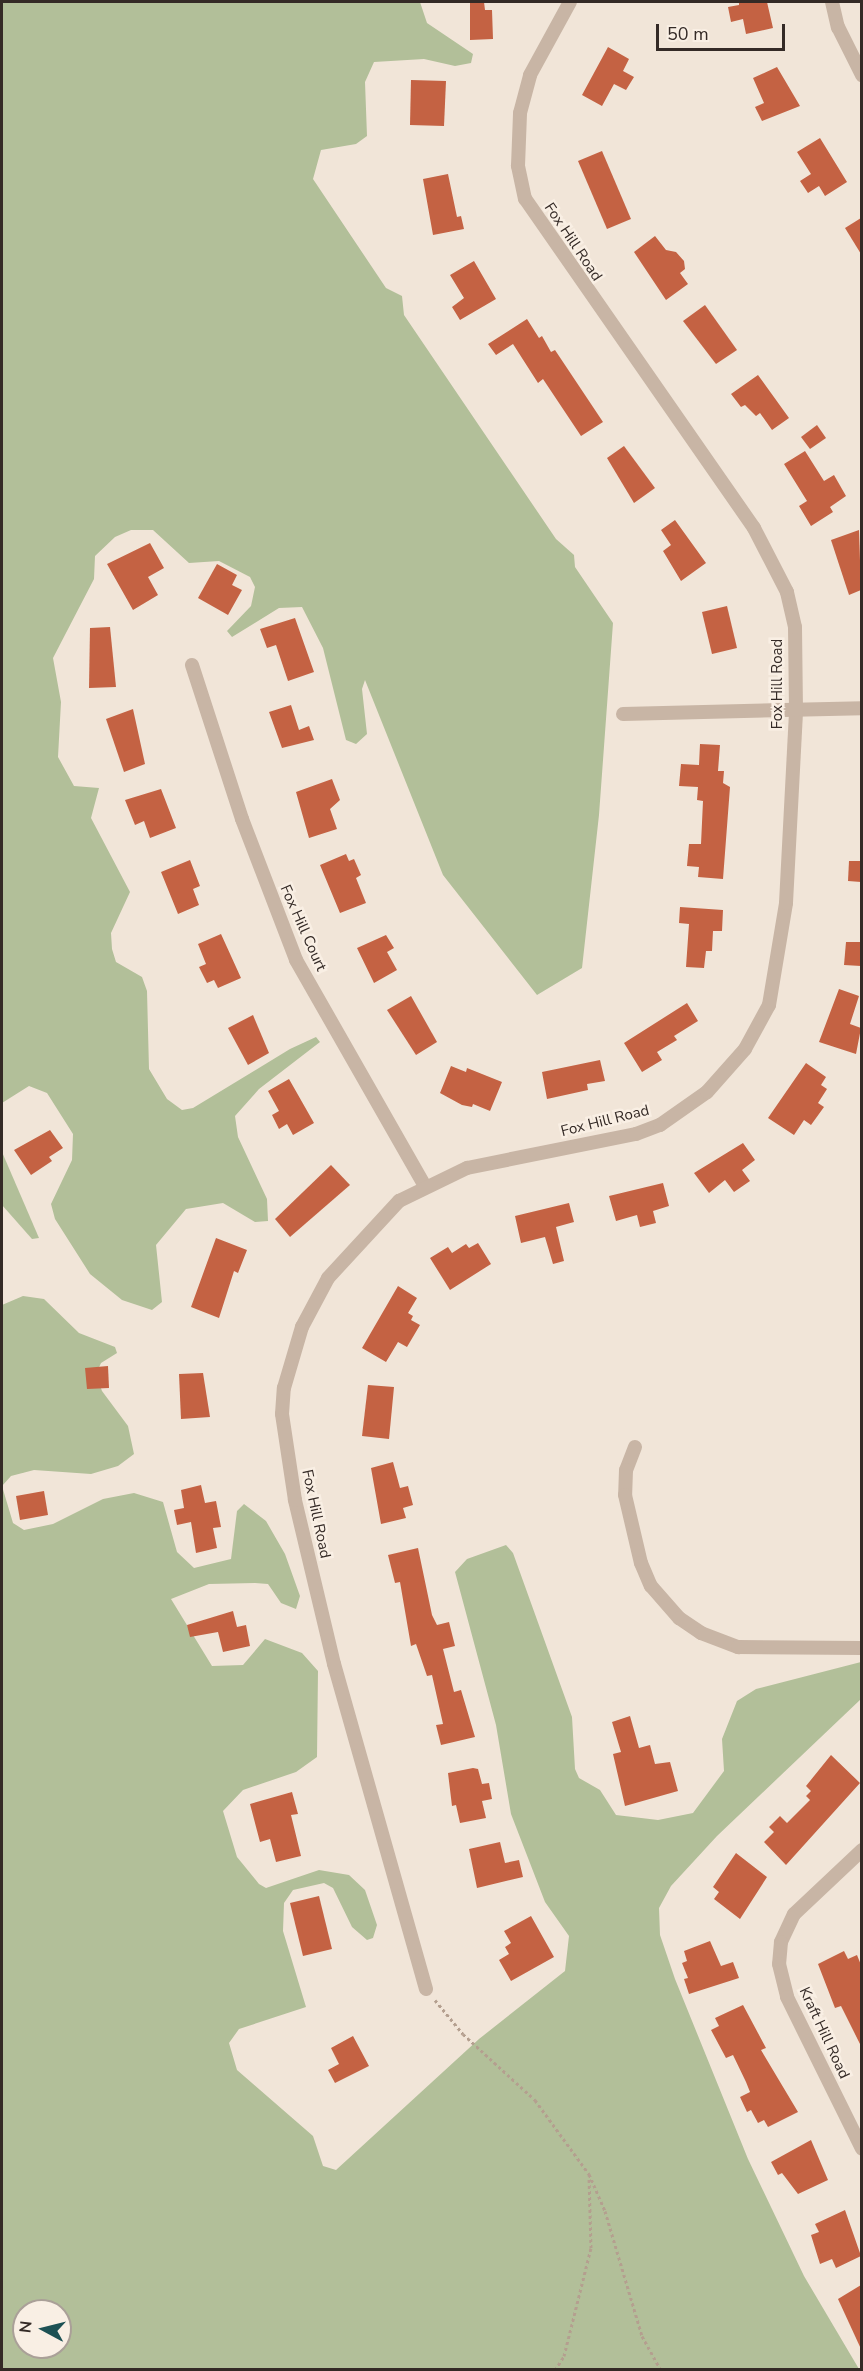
<!DOCTYPE html>
<style>
body{margin:0}
#map{position:relative;width:863px;height:2371px;overflow:hidden;background:#f1e5d8;font-family:"Nunito Sans",sans-serif}
div>[style]{position:absolute}
.green>*{inset:0;background:#b2bf99}
.building>*{inset:0;background:#c46243}
.path>*{height:3px;margin-top:-1.5px;transform-origin:0;background:repeating-linear-gradient(90deg,#b49f8f 0 3px,transparent 0 6px)}
.minor>*{height:14px;margin:-7px;padding:0 7px;transform-origin:7px;border-radius:7px;background:#c8b5a5}
span{translate:-50% -50%;white-space:nowrap;text-align:center;line-height:1.15;-webkit-text-stroke:5px #f9efe4;paint-order:stroke}
.street-label{font-size:15px;color:#342a26}
.frame{position:absolute;inset:0;border:3px solid #342a26;pointer-events:none}
.north{position:absolute;left:12px;top:2299px;width:60px;height:60px;box-sizing:border-box;background:#f9efe4;border:2px solid #aaa098;border-radius:50%;rotate:277deg;font-size:16px;font-weight:700;line-height:24px;text-align:center;color:#342a26}
.north::after{content:'';display:block;margin:auto;width:21px;height:27px;background:#1d5154;clip-path:polygon(50% 0,100% 100%,50% 72%,0 100%)}
.scale{position:absolute;left:656px;top:24px;width:129px;height:27px;box-sizing:border-box;border:3px solid #342a26;border-top:0;padding-left:8px;font-size:18px;line-height:21px;white-space:nowrap;color:#342a26;-webkit-text-stroke:4px #f9efe4;paint-order:stroke}
</style>
<div id="map">
<div class="green">
<i style="clip-path:polygon(2px 2px,420px 2px,427px 23px,473px 54px,471px 63px,455px 66px,424px 59px,374px 62px,365px 82px,367px 136px,356px 144px,321px 150px,313px 179px,386px 288px,402px 296px,404px 315px,556px 539px,574px 555px,575px 567px,613px 623px,599px 815px,582px 968px,537px 995px,443px 875px,365px 680px,362px 689px,367px 734px,356px 744px,346px 740px,323px 648px,302px 607px,279px 608px,232px 637px,227px 631px,251px 606px,255px 587px,250px 577px,219px 561px,189px 563px,153px 530px,131px 530px,115px 537px,95px 556px,94px 579px,53px 658px,61px 702px,58px 757px,74px 786px,99px 788px,91px 818px,130px 892px,111px 933px,112px 949px,116px 962px,142px 977px,147px 991px,149px 1069px,167px 1099px,182px 1110px,193px 1108px,290px 1049px,316px 1037px,320px 1042px,259px 1089px,235px 1116px,238px 1137px,267px 1199px,268px 1221px,255px 1222px,223px 1203px,186px 1209px,156px 1245px,162px 1302px,152px 1310px,122px 1300px,90px 1274px,55px 1219px,51px 1204px,72px 1160px,73px 1134px,47px 1093px,29px 1086px,2px 1103px)"></i>
<i style="clip-path:polygon(2px 1152px,39px 1238px,32px 1239px,2px 1205px)"></i>
<i style="clip-path:polygon(evenodd,23px 1296px,44px 1299px,79px 1333px,115px 1347px,117px 1353px,101px 1363px,96px 1374px,102px 1391px,128px 1426px,134px 1454px,118px 1466px,91px 1474px,34px 1470px,11px 1476px,2px 1486px,13px 1523px,24px 1530px,53px 1524px,103px 1499px,134px 1493px,163px 1502px,177px 1552px,194px 1568px,231px 1559px,237px 1511px,244px 1504px,266px 1521px,285px 1554px,300px 1596px,296px 1609px,281px 1603px,268px 1584px,255px 1583px,209px 1584px,171px 1599px,212px 1666px,243px 1665px,265px 1639px,302px 1653px,318px 1671px,317px 1757px,296px 1772px,243px 1790px,223px 1811px,237px 1857px,259px 1884px,266px 1888px,319px 1870px,349px 1875px,365px 1890px,377px 1925px,373px 1938px,367px 1940px,352px 1927px,333px 1888px,324px 1883px,293px 1890px,284px 1903px,283px 1931px,306px 2007px,239px 2029px,229px 2043px,237px 2070px,313px 2136px,323px 2166px,336px 2170px,479px 2039px,565px 1971px,569px 1936px,545px 1902px,511px 1814px,496px 1725px,455px 1572px,467px 1559px,506px 1545px,513px 1553px,572px 1717px,575px 1769px,579px 1778px,600px 1790px,616px 1815px,658px 1820px,693px 1813px,724px 1771px,722px 1739px,737px 1701px,756px 1689px,861px 1662px,861px 1699px,717px 1836px,671px 1886px,659px 1908px,660px 1935px,675px 1979px,748px 2159px,804px 2276px,859px 2369px,2px 2369px,2px 1305px,23px 1296px,24px 2311px,60px 2311px,60px 2347px,24px 2347px,24px 2311px)"></i>
</div>
<div class="building">
<i style="clip-path:polygon(470px 2px,484px 2px,485px 10px,492px 10px,493px 39px,470px 40px)"></i>
<i style="clip-path:polygon(739px 2px,767px 2px,773px 28px,746px 34px,743px 19px,731px 22px,728px 7px,739px 5px)"></i>
<i style="clip-path:polygon(608px 47px,629px 59px,623px 71px,634px 77px,626px 90px,614px 84px,602px 106px,582px 95px)"></i>
<i style="clip-path:polygon(777px 67px,800px 106px,762px 121px,755px 107px,764px 103px,753px 78px)"></i>
<i style="clip-path:polygon(411px 80px,446px 81px,444px 126px,410px 125px)"></i>
<i style="clip-path:polygon(820px 138px,847px 182px,825px 196px,819px 186px,808px 193px,800px 181px,811px 174px,797px 152px)"></i>
<i style="clip-path:polygon(602px 151px,631px 219px,607px 229px,578px 161px)"></i>
<i style="clip-path:polygon(448px 174px,457px 217px,461px 216px,464px 229px,433px 235px,423px 179px)"></i>
<i style="clip-path:polygon(861px 218px,861px 254px,845px 228px)"></i>
<i style="clip-path:polygon(655px 236px,666px 250px,676px 252px,684px 261px,685px 269px,680px 273px,688px 284px,666px 300px,634px 252px)"></i>
<i style="clip-path:polygon(474px 261px,496px 299px,460px 320px,452px 307px,464px 298px,450px 275px)"></i>
<i style="clip-path:polygon(705px 305px,737px 350px,716px 364px,683px 321px)"></i>
<i style="clip-path:polygon(527px 319px,539px 338px,542px 336px,551px 352px,555px 350px,603px 422px,581px 436px,543px 379px,538px 383px,513px 344px,496px 355px,488px 344px)"></i>
<i style="clip-path:polygon(758px 375px,789px 418px,772px 430px,760px 413px,756px 416px,745px 405px,741px 407px,731px 394px)"></i>
<i style="clip-path:polygon(817px 425px,826px 438px,810px 449px,801px 437px)"></i>
<i style="clip-path:polygon(624px 446px,655px 488px,634px 503px,607px 458px)"></i>
<i style="clip-path:polygon(805px 451px,824px 481px,834px 475px,846px 496px,830px 507px,833px 512px,811px 526px,799px 506px,807px 501px,784px 464px)"></i>
<i style="clip-path:polygon(675px 520px,706px 563px,681px 581px,663px 551px,671px 545px,661px 530px)"></i>
<i style="clip-path:polygon(859px 530px,861px 590px,849px 595px,831px 540px)"></i>
<i style="clip-path:polygon(150px 543px,164px 568px,148px 577px,158px 595px,133px 610px,107px 564px)"></i>
<i style="clip-path:polygon(217px 564px,237px 575px,232px 585px,242px 590px,228px 615px,198px 598px)"></i>
<i style="clip-path:polygon(727px 606px,737px 648px,712px 654px,702px 612px)"></i>
<i style="clip-path:polygon(295px 618px,314px 672px,288px 681px,276px 645px,267px 648px,260px 629px)"></i>
<i style="clip-path:polygon(110px 627px,116px 687px,89px 688px,90px 628px)"></i>
<i style="clip-path:polygon(291px 705px,299px 730px,309px 726px,314px 740px,282px 748px,269px 712px)"></i>
<i style="clip-path:polygon(133px 709px,145px 764px,124px 772px,106px 719px)"></i>
<i style="clip-path:polygon(700px 744px,720px 745px,718px 771px,724px 771px,723px 783px,730px 787px,723px 879px,698px 877px,699px 867px,687px 866px,689px 844px,701px 844px,703px 801px,697px 800px,698px 787px,679px 786px,681px 764px,699px 765px)"></i>
<i style="clip-path:polygon(332px 779px,340px 800px,330px 809px,337px 829px,309px 838px,296px 792px)"></i>
<i style="clip-path:polygon(161px 789px,176px 828px,150px 838px,144px 821px,135px 825px,125px 800px)"></i>
<i style="clip-path:polygon(346px 854px,349px 861px,354px 859px,361px 875px,356px 878px,366px 903px,340px 913px,320px 865px)"></i>
<i style="clip-path:polygon(190px 860px,200px 886px,193px 889px,199px 905px,178px 914px,161px 872px)"></i>
<i style="clip-path:polygon(849px 861px,861px 861px,861px 882px,848px 881px)"></i>
<i style="clip-path:polygon(680px 907px,723px 910px,722px 931px,713px 931px,712px 951px,706px 951px,704px 968px,686px 967px,689px 924px,679px 923px)"></i>
<i style="clip-path:polygon(221px 934px,241px 978px,218px 988px,214px 980px,207px 983px,199px 967px,206px 964px,198px 944px)"></i>
<i style="clip-path:polygon(386px 935px,394px 948px,387px 952px,397px 970px,374px 983px,357px 948px)"></i>
<i style="clip-path:polygon(846px 942px,861px 942px,861px 966px,844px 965px)"></i>
<i style="clip-path:polygon(839px 989px,859px 996px,850px 1024px,861px 1028px,856px 1054px,819px 1042px)"></i>
<i style="clip-path:polygon(411px 996px,437px 1042px,416px 1055px,387px 1010px)"></i>
<i style="clip-path:polygon(687px 1003px,698px 1021px,674px 1036px,677px 1040px,657px 1052px,662px 1060px,642px 1072px,624px 1043px)"></i>
<i style="clip-path:polygon(253px 1015px,269px 1053px,248px 1065px,228px 1028px)"></i>
<i style="clip-path:polygon(600px 1060px,605px 1081px,587px 1084px,588px 1090px,547px 1099px,542px 1072px)"></i>
<i style="clip-path:polygon(806px 1063px,826px 1077px,821px 1085px,827px 1089px,818px 1103px,824px 1107px,811px 1125px,804px 1120px,794px 1135px,768px 1118px)"></i>
<i style="clip-path:polygon(451px 1066px,466px 1072px,467px 1068px,502px 1082px,490px 1111px,473px 1104px,472px 1107px,462px 1105px,440px 1093px)"></i>
<i style="clip-path:polygon(289px 1079px,314px 1123px,293px 1135px,287px 1124px,279px 1129px,272px 1115px,279px 1111px,268px 1091px)"></i>
<i style="clip-path:polygon(50px 1130px,63px 1148px,49px 1157px,52px 1161px,31px 1175px,14px 1150px)"></i>
<i style="clip-path:polygon(743px 1143px,755px 1160px,742px 1170px,750px 1181px,734px 1192px,725px 1180px,709px 1193px,694px 1173px)"></i>
<i style="clip-path:polygon(331px 1165px,350px 1185px,290px 1237px,275px 1219px)"></i>
<i style="clip-path:polygon(663px 1183px,669px 1206px,653px 1211px,656px 1223px,640px 1227px,637px 1215px,616px 1221px,609px 1196px)"></i>
<i style="clip-path:polygon(569px 1203px,574px 1222px,556px 1227px,564px 1261px,553px 1264px,545px 1237px,521px 1243px,515px 1216px)"></i>
<i style="clip-path:polygon(216px 1238px,247px 1250px,238px 1273px,234px 1271px,219px 1318px,191px 1307px)"></i>
<i style="clip-path:polygon(478px 1243px,491px 1264px,450px 1290px,430px 1258px,448px 1247px,452px 1253px,466px 1244px,469px 1248px)"></i>
<i style="clip-path:polygon(398px 1286px,417px 1298px,408px 1313px,413px 1316px,411px 1320px,420px 1325px,407px 1347px,398px 1342px,386px 1362px,362px 1348px)"></i>
<i style="clip-path:polygon(108px 1366px,109px 1388px,87px 1389px,85px 1368px)"></i>
<i style="clip-path:polygon(203px 1373px,210px 1417px,181px 1419px,179px 1374px)"></i>
<i style="clip-path:polygon(368px 1385px,394px 1387px,389px 1439px,362px 1436px)"></i>
<i style="clip-path:polygon(393px 1462px,400px 1488px,408px 1486px,413px 1505px,403px 1508px,406px 1518px,381px 1524px,371px 1468px)"></i>
<i style="clip-path:polygon(201px 1485px,205px 1503px,216px 1501px,221px 1527px,213px 1528px,217px 1548px,196px 1553px,191px 1522px,177px 1525px,174px 1510px,184px 1508px,181px 1490px)"></i>
<i style="clip-path:polygon(44px 1491px,48px 1515px,20px 1520px,16px 1496px)"></i>
<i style="clip-path:polygon(418px 1548px,432px 1615px,437px 1625px,449px 1622px,455px 1646px,443px 1649px,454px 1692px,461px 1690px,475px 1737px,441px 1745px,436px 1725px,443px 1724px,432px 1675px,427px 1676px,416px 1644px,411px 1646px,400px 1582px,395px 1583px,388px 1555px)"></i>
<i style="clip-path:polygon(233px 1611px,237px 1627px,246px 1625px,250px 1646px,223px 1652px,218px 1632px,190px 1637px,187px 1625px)"></i>
<i style="clip-path:polygon(630px 1716px,639px 1748px,650px 1745px,655px 1764px,670px 1762px,678px 1791px,625px 1806px,613px 1754px,621px 1752px,612px 1722px)"></i>
<i style="clip-path:polygon(831px 1755px,860px 1783px,786px 1865px,764px 1842px,774px 1832px,769px 1827px,780px 1816px,787px 1823px,810px 1800px,806px 1796px,811px 1791px,806px 1786px)"></i>
<i style="clip-path:polygon(473px 1768px,478px 1769px,482px 1784px,489px 1783px,492px 1799px,482px 1801px,486px 1818px,460px 1823px,456px 1805px,452px 1806px,448px 1773px)"></i>
<i style="clip-path:polygon(292px 1792px,298px 1814px,291px 1815px,301px 1856px,276px 1862px,270px 1839px,260px 1842px,250px 1804px)"></i>
<i style="clip-path:polygon(500px 1842px,505px 1863px,519px 1860px,523px 1877px,477px 1888px,469px 1849px)"></i>
<i style="clip-path:polygon(736px 1853px,767px 1877px,740px 1919px,714px 1899px,719px 1892px,713px 1887px)"></i>
<i style="clip-path:polygon(319px 1896px,332px 1949px,303px 1956px,290px 1903px)"></i>
<i style="clip-path:polygon(531px 1916px,554px 1957px,511px 1981px,499px 1960px,509px 1954px,505px 1947px,511px 1943px,504px 1931px)"></i>
<i style="clip-path:polygon(710px 1941px,721px 1966px,733px 1962px,739px 1978px,689px 1994px,684px 1979px,688px 1978px,682px 1963px,687px 1961px,684px 1951px)"></i>
<i style="clip-path:polygon(844px 1951px,848px 1959px,857px 1955px,861px 1965px,861px 2046px,841px 2006px,835px 2008px,818px 1964px)"></i>
<i style="clip-path:polygon(743px 2005px,766px 2048px,761px 2050px,798px 2112px,768px 2127px,764px 2120px,758px 2123px,751px 2110px,747px 2112px,740px 2097px,750px 2092px,746px 2082px,733px 2055px,726px 2058px,711px 2030px,719px 2026px,715px 2018px)"></i>
<i style="clip-path:polygon(353px 2036px,369px 2066px,335px 2083px,328px 2070px,339px 2064px,331px 2048px)"></i>
<i style="clip-path:polygon(811px 2140px,828px 2180px,798px 2194px,782px 2173px,778px 2175px,771px 2162px)"></i>
<i style="clip-path:polygon(845px 2210px,861px 2256px,836px 2268px,832px 2259px,820px 2264px,811px 2235px,819px 2232px,815px 2224px)"></i>
<i style="clip-path:polygon(861px 2285px,861px 2349px,838px 2299px)"></i>
</div>
<div class="path">
<i style="left:435px;top:2000px;width:44px;rotate:50.5deg"></i>
<i style="left:463px;top:2034px;width:98px;rotate:42.5deg"></i>
<i style="left:535px;top:2100px;width:92px;rotate:53.9deg"></i>
<i style="left:589px;top:2174px;width:40px;rotate:66.6deg"></i>
<i style="left:605px;top:2211px;width:130px;rotate:73.5deg"></i>
<i style="left:642px;top:2336px;width:39px;rotate:61deg"></i>
<i style="left:555px;top:2370px;width:17px;rotate:-57deg"></i>
<i style="left:564px;top:2356px;width:111px;rotate:-76deg"></i>
<i style="left:591px;top:2248px;width:72px;rotate:-91.6deg"></i>
</div>
<div class="minor">
<i style="left:832px;top:2px;width:26px;rotate:77deg"></i>
<i style="left:838px;top:27px;width:54px;rotate:63.4deg"></i>
<i style="left:192px;top:665px;width:162px;rotate:72deg"></i>
<i style="left:242px;top:819px;width:151px;rotate:69deg"></i>
<i style="left:296px;top:960px;width:260px;rotate:60.3deg"></i>
<i style="left:623px;top:714px;width:239px;rotate:-1.4deg"></i>
<i style="left:635px;top:1447px;width:25px;rotate:111deg"></i>
<i style="left:626px;top:1470px;width:25px;rotate:92deg"></i>
<i style="left:625px;top:1495px;width:70px;rotate:76.8deg"></i>
<i style="left:641px;top:1563px;width:25px;rotate:67deg"></i>
<i style="left:651px;top:1586px;width:43px;rotate:48.8deg"></i>
<i style="left:679px;top:1618px;width:27px;rotate:34deg"></i>
<i style="left:701px;top:1633px;width:40px;rotate:21deg"></i>
<i style="left:738px;top:1647px;width:124px;rotate:0.5deg"></i>
<i style="left:862px;top:1850px;width:93px;rotate:136.7deg"></i>
<i style="left:794px;top:1914px;width:31px;rotate:115deg"></i>
<i style="left:781px;top:1942px;width:22px;rotate:95deg"></i>
<i style="left:779px;top:1964px;width:34px;rotate:76deg"></i>
<i style="left:787px;top:1997px;width:169px;rotate:63.7deg"></i>
<i style="left:426px;top:1989px;width:338px;rotate:-105.8deg"></i>
<i style="left:334px;top:1664px;width:169px;rotate:-103.4deg"></i>
<i style="left:295px;top:1500px;width:87px;rotate:-98.6deg"></i>
<i style="left:282px;top:1414px;width:26px;rotate:-86deg"></i>
<i style="left:284px;top:1388px;width:64px;rotate:-73.6deg"></i>
<i style="left:302px;top:1327px;width:55px;rotate:-62deg"></i>
<i style="left:328px;top:1278px;width:105px;rotate:-47.3deg"></i>
<i style="left:399px;top:1201px;width:76px;rotate:-25.9deg"></i>
<i style="left:467px;top:1168px;width:172px;rotate:-11.4deg"></i>
<i style="left:636px;top:1134px;width:26px;rotate:-21deg"></i>
<i style="left:660px;top:1125px;width:57px;rotate:-35.1deg"></i>
<i style="left:707px;top:1092px;width:57px;rotate:-48.5deg"></i>
<i style="left:745px;top:1049px;width:50px;rotate:-61.4deg"></i>
<i style="left:769px;top:1005px;width:103px;rotate:-80.5deg"></i>
<i style="left:786px;top:903px;width:193px;rotate:-87deg"></i>
<i style="left:796px;top:710px;width:83px;rotate:-90.7deg"></i>
<i style="left:795px;top:627px;width:36px;rotate:-103deg"></i>
<i style="left:787px;top:592px;width:72px;rotate:-117.3deg"></i>
<i style="left:754px;top:528px;width:401px;rotate:-124.8deg"></i>
<i style="left:525px;top:199px;width:34px;rotate:-102deg"></i>
<i style="left:518px;top:166px;width:53px;rotate:-87.8deg"></i>
<i style="left:520px;top:113px;width:39px;rotate:-75deg"></i>
<i style="left:530px;top:75px;width:83px;rotate:-61.3deg"></i>
</div>
<div class="street-label">
<span style="left:573px;top:242px;rotate:56deg">Fox Hill Road</span>
<span style="left:778px;top:684px;rotate:-90deg">Fox Hill Road</span>
<span style="left:303px;top:928px;rotate:66deg">Fox Hill Court</span>
<span style="left:605px;top:1121px;rotate:-14deg">Fox Hill Road</span>
<span style="left:316px;top:1514px;rotate:78deg">Fox Hill Road</span>
<span style="left:824px;top:2033px;rotate:65deg">Kraft Hill Road</span>
</div>
<div class="frame"></div>
<div class="north">N</div>
<div class="scale">50 m</div>
</div>
